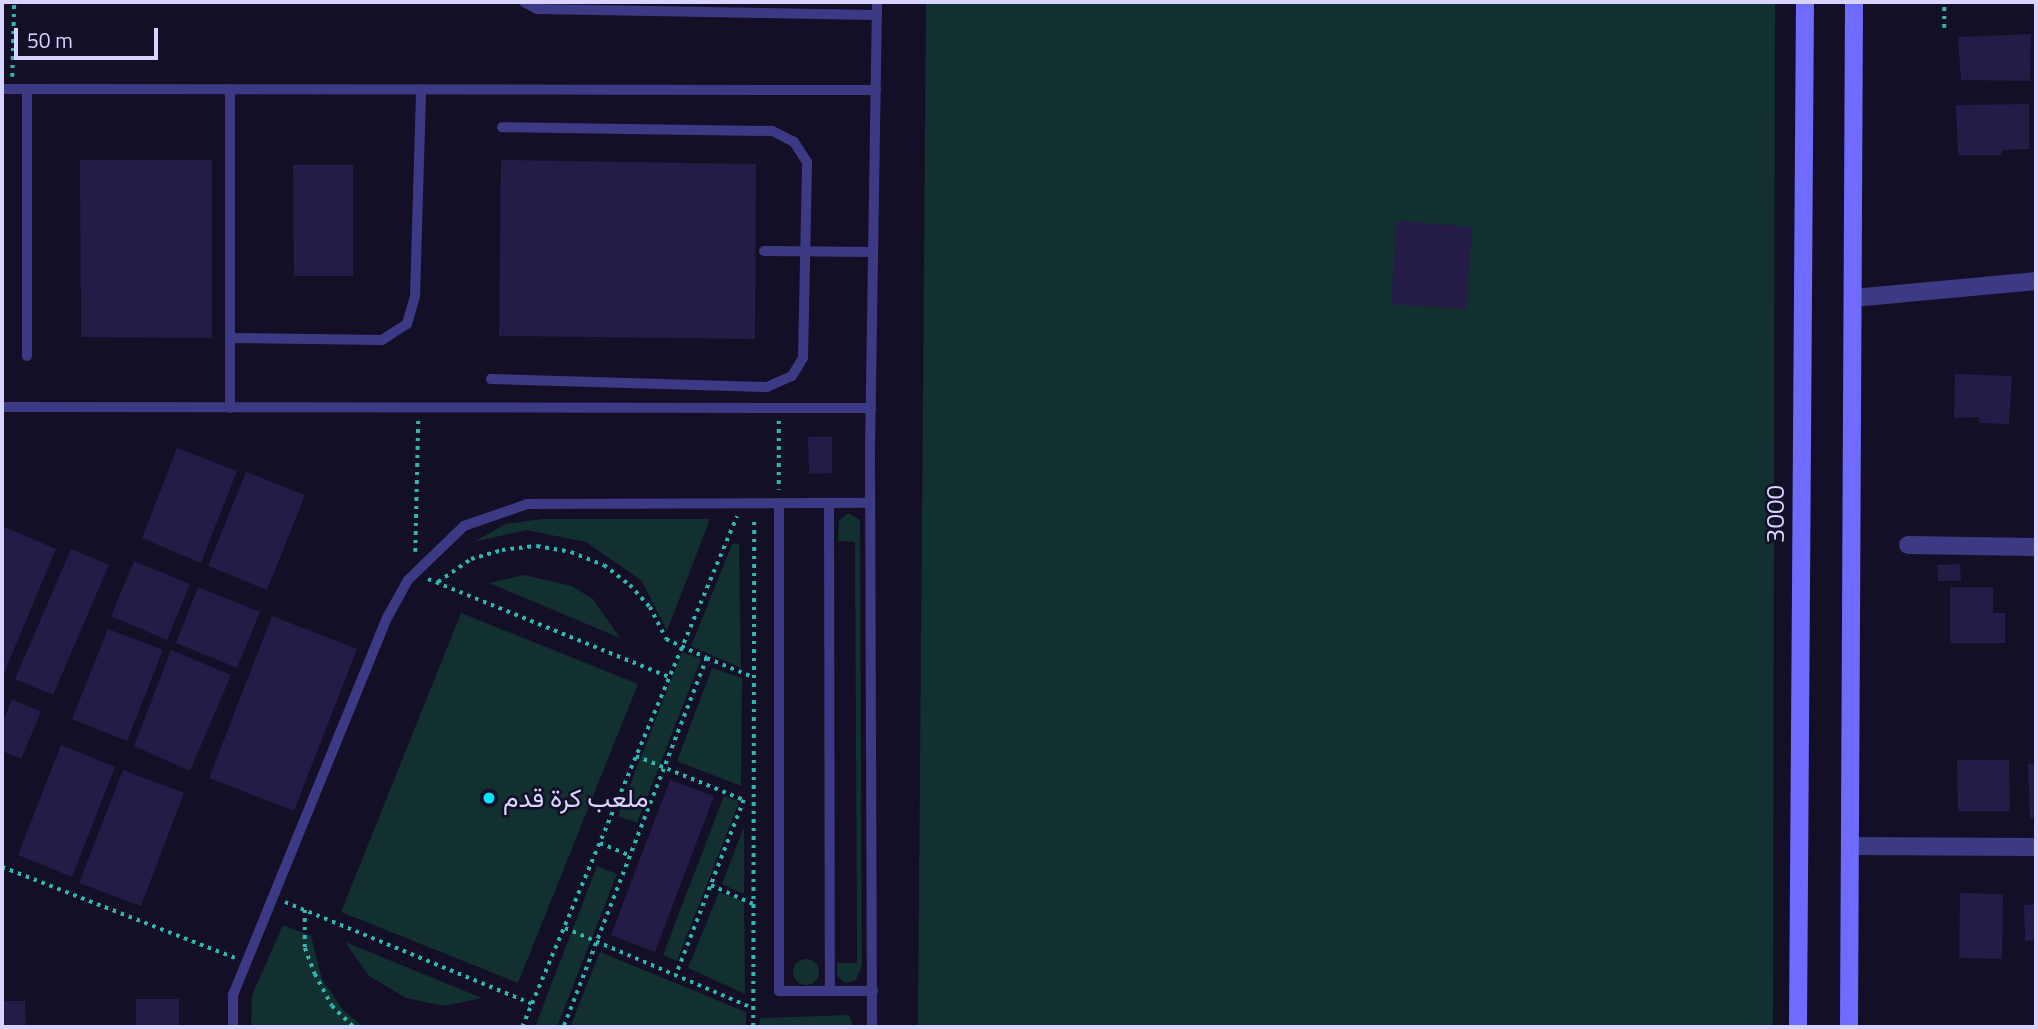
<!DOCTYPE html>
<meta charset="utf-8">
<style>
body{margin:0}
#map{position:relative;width:2038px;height:1029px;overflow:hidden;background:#130f26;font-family:"Titillium Web",Vazirmatn,sans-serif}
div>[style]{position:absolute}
.green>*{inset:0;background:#12302f}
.round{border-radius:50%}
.building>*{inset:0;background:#241b47}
.path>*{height:3.5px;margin-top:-1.75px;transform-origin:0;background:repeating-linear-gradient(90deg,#2fb8b0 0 3.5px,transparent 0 8.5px)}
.lane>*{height:10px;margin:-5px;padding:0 5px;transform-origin:5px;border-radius:5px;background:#3d3a85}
.street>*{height:18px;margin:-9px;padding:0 9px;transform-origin:9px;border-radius:9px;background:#3d3a85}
.secondary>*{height:18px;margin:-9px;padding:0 9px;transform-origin:9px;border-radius:9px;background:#6f6bff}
.dots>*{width:19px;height:19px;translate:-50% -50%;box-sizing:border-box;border:4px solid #130f26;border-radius:50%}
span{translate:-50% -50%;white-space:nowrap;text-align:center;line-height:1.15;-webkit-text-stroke:5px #130f26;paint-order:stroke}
.street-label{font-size:26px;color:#d9d4ff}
.poi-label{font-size:26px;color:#d9d4ff}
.left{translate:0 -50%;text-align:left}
.frame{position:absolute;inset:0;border:4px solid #d9d4ff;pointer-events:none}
.scale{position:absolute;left:14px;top:28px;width:144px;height:32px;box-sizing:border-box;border:4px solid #d9d4ff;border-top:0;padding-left:9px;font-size:21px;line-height:24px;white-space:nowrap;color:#d9d4ff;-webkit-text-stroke:5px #130f26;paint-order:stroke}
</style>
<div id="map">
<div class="green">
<i style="clip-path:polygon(926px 2px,1775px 2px,1773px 1027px,918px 1027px)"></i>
<i style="clip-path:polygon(848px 513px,860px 520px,862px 966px,856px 980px,845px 983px,837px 976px,837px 963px,857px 963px,855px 542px,838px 541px,839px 521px)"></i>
<i style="clip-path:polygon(542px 519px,710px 519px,667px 631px,642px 581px,586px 542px,526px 530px,474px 542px,505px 524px)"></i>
<i style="clip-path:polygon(732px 544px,739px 544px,741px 668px,691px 646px)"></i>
<i style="clip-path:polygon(524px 575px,572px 586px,593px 599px,620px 638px,489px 583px)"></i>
<i style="clip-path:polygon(461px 613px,638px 684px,518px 983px,341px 912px)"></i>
<i style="clip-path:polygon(682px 652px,701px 659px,637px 823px,618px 816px)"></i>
<i style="clip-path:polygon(712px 668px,742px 678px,741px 786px,677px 761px)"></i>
<i style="clip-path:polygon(724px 796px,739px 802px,677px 961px,663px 955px)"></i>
<i style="clip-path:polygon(744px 827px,744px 894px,722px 884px)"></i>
<i style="clip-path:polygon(597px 866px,617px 874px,557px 1027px,535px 1027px)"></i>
<i style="clip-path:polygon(719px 892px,744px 902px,745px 994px,688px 968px)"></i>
<i style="clip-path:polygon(283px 925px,311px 936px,322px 979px,344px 1011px,364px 1027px,251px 1027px,252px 995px)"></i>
<i style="clip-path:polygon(345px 942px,482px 998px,444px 1006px,406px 998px,369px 976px)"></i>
<i style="clip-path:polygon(600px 952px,746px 1012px,746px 1027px,570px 1027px)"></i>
<i class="round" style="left:793px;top:959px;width:26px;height:26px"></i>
<i style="clip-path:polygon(849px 1015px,854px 1027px,759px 1027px,760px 1018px)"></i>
</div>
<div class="building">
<i style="clip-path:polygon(2031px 34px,2030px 81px,1961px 80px,1958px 37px)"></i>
<i style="clip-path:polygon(2029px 104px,2029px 149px,2002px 150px,2002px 155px,1958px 155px,1956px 105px)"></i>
<i style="clip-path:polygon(80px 160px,212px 160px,212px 338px,81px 337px)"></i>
<i style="clip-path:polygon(501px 160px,756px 164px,755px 339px,499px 336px)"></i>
<i style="clip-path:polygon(293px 165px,353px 165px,353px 276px,294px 276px)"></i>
<i style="clip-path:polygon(1397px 221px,1472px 227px,1466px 309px,1391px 304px)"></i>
<i style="clip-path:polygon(1955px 374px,2012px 376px,2009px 424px,1979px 423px,1979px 417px,1954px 418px)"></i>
<i style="clip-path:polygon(808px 437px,832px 437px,832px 473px,809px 474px)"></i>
<i style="clip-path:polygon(177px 448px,237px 471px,201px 563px,142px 538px)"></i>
<i style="clip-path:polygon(246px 472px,305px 495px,267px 590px,208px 566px)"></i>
<i style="clip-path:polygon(2px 526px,56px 549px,2px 678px)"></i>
<i style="clip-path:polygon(71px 549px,109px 565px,53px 695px,15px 679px)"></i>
<i style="clip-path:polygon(134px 561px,190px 584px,167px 640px,111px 616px)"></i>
<i style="clip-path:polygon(1960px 564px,1961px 581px,1938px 581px,1937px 565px)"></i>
<i style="clip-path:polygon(198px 587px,260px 612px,237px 668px,176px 643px)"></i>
<i style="clip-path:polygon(1950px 587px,1993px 587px,1993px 613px,2005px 613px,2005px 643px,1950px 643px)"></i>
<i style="clip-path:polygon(272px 616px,357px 649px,294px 811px,209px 778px)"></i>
<i style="clip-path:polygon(108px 629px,163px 650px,127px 741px,72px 719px)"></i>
<i style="clip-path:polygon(171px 650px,231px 675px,190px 771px,134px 746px)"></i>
<i style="clip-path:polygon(12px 699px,41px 712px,21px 759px,2px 751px,2px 724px)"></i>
<i style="clip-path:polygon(61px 745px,115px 767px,72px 877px,18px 855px)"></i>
<i style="clip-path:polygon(1957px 760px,2009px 760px,2010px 811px,1958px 811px)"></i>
<i style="clip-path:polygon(2036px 763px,2036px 818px,2030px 818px,2028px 764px)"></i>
<i style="clip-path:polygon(123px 770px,184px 793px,141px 906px,79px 883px)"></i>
<i style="clip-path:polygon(670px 780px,714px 796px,655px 952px,611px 935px)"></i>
<i style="clip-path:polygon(1960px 893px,2003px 894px,2002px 959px,1959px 958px)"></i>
<i style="clip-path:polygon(2036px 904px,2036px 940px,2025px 941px,2024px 905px)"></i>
<i style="clip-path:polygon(136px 999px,179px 999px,179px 1027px,136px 1027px)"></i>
<i style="clip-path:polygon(2px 1001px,25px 1001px,26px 1027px,2px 1027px)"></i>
</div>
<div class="path">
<i style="left:1944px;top:28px;width:26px;rotate:-90deg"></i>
<i style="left:12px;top:77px;width:75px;rotate:-88.5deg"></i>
<i style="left:779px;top:421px;width:69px;rotate:90deg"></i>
<i style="left:415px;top:552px;width:132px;rotate:-88.7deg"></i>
<i style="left:428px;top:579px;width:260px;rotate:22.1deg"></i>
<i style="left:438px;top:582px;width:40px;rotate:-34.9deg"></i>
<i style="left:471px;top:559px;width:32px;rotate:-16deg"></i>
<i style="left:502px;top:550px;width:35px;rotate:-7deg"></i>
<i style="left:537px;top:546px;width:35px;rotate:10deg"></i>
<i style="left:571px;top:552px;width:35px;rotate:22deg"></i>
<i style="left:604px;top:565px;width:33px;rotate:38deg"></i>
<i style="left:630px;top:585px;width:30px;rotate:48deg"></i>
<i style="left:650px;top:607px;width:36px;rotate:63deg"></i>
<i style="left:666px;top:639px;width:45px;rotate:24.9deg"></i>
<i style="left:707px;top:658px;width:396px;rotate:111.2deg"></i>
<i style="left:707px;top:658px;width:50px;rotate:22.4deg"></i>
<i style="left:636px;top:756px;width:117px;rotate:22.2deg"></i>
<i style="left:744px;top:800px;width:188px;rotate:111.2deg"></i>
<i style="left:600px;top:843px;width:33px;rotate:23deg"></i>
<i style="left:2px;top:867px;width:250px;rotate:21.3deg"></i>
<i style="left:711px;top:885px;width:46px;rotate:24.3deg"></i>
<i style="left:285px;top:902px;width:267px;rotate:22.4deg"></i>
<i style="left:305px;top:910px;width:38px;rotate:90deg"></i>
<i style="left:305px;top:948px;width:28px;rotate:69deg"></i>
<i style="left:315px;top:974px;width:36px;rotate:62deg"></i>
<i style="left:332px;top:1006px;width:30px;rotate:44deg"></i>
<i style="left:565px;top:928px;width:204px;rotate:23.1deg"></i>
<i style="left:522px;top:1027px;width:554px;rotate:-67.18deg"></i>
<i style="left:753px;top:1027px;width:509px;rotate:-89.89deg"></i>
</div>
<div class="lane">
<i style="left:524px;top:2px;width:15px;rotate:28deg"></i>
<i style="left:537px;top:9px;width:340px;rotate:1deg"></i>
<i style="left:2px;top:89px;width:874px;rotate:0.07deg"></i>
<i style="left:27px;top:89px;width:267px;rotate:90deg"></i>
<i style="left:230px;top:89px;width:319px;rotate:90deg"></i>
<i style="left:764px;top:251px;width:109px;rotate:0.5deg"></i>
<i style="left:230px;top:338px;width:152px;rotate:0.8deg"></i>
<i style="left:382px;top:340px;width:30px;rotate:-33deg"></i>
<i style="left:407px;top:324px;width:29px;rotate:-74deg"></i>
<i style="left:415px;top:296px;width:207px;rotate:-88.3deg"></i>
<i style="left:491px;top:379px;width:276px;rotate:1.7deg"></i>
<i style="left:767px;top:387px;width:27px;rotate:-24deg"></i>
<i style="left:792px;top:376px;width:21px;rotate:-59deg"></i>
<i style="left:803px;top:358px;width:196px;rotate:-88.8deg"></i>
<i style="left:807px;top:162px;width:24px;rotate:-123deg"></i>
<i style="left:794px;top:142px;width:25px;rotate:-153deg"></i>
<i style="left:772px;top:131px;width:270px;rotate:-179.2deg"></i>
<i style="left:2px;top:407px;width:869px;rotate:0.07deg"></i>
<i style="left:779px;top:503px;width:488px;rotate:90deg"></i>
<i style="left:779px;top:991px;width:94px"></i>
<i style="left:829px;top:503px;width:488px;rotate:89.9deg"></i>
<i style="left:233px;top:1027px;width:32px;rotate:-90deg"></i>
<i style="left:233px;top:995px;width:409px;rotate:-67.8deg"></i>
<i style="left:388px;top:616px;width:41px;rotate:-60.9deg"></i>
<i style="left:408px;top:580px;width:78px;rotate:-44deg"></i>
<i style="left:464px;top:526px;width:67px;rotate:-19.2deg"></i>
<i style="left:527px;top:504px;width:343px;rotate:-0.2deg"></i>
<i style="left:872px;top:1027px;width:578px;rotate:-90.2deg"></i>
<i style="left:870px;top:449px;width:447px;rotate:-89.1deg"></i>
</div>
<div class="street">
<i style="left:1853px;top:298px;width:184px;rotate:-5.3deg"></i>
<i style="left:1908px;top:545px;width:128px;rotate:0.9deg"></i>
<i style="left:1850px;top:846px;width:186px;rotate:0.3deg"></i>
</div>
<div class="secondary">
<i style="left:1798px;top:1027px;width:1025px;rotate:-89.61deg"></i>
<i style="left:1849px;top:1027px;width:1025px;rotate:-89.72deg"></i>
</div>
<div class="dots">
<i style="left:489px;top:798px;background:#00e5ff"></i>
</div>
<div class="street-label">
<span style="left:1775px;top:514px;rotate:-90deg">3000</span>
</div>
<div class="poi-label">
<span class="left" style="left:503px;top:798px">ملعب كرة قدم</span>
</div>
<div class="frame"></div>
<div class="scale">50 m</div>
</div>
